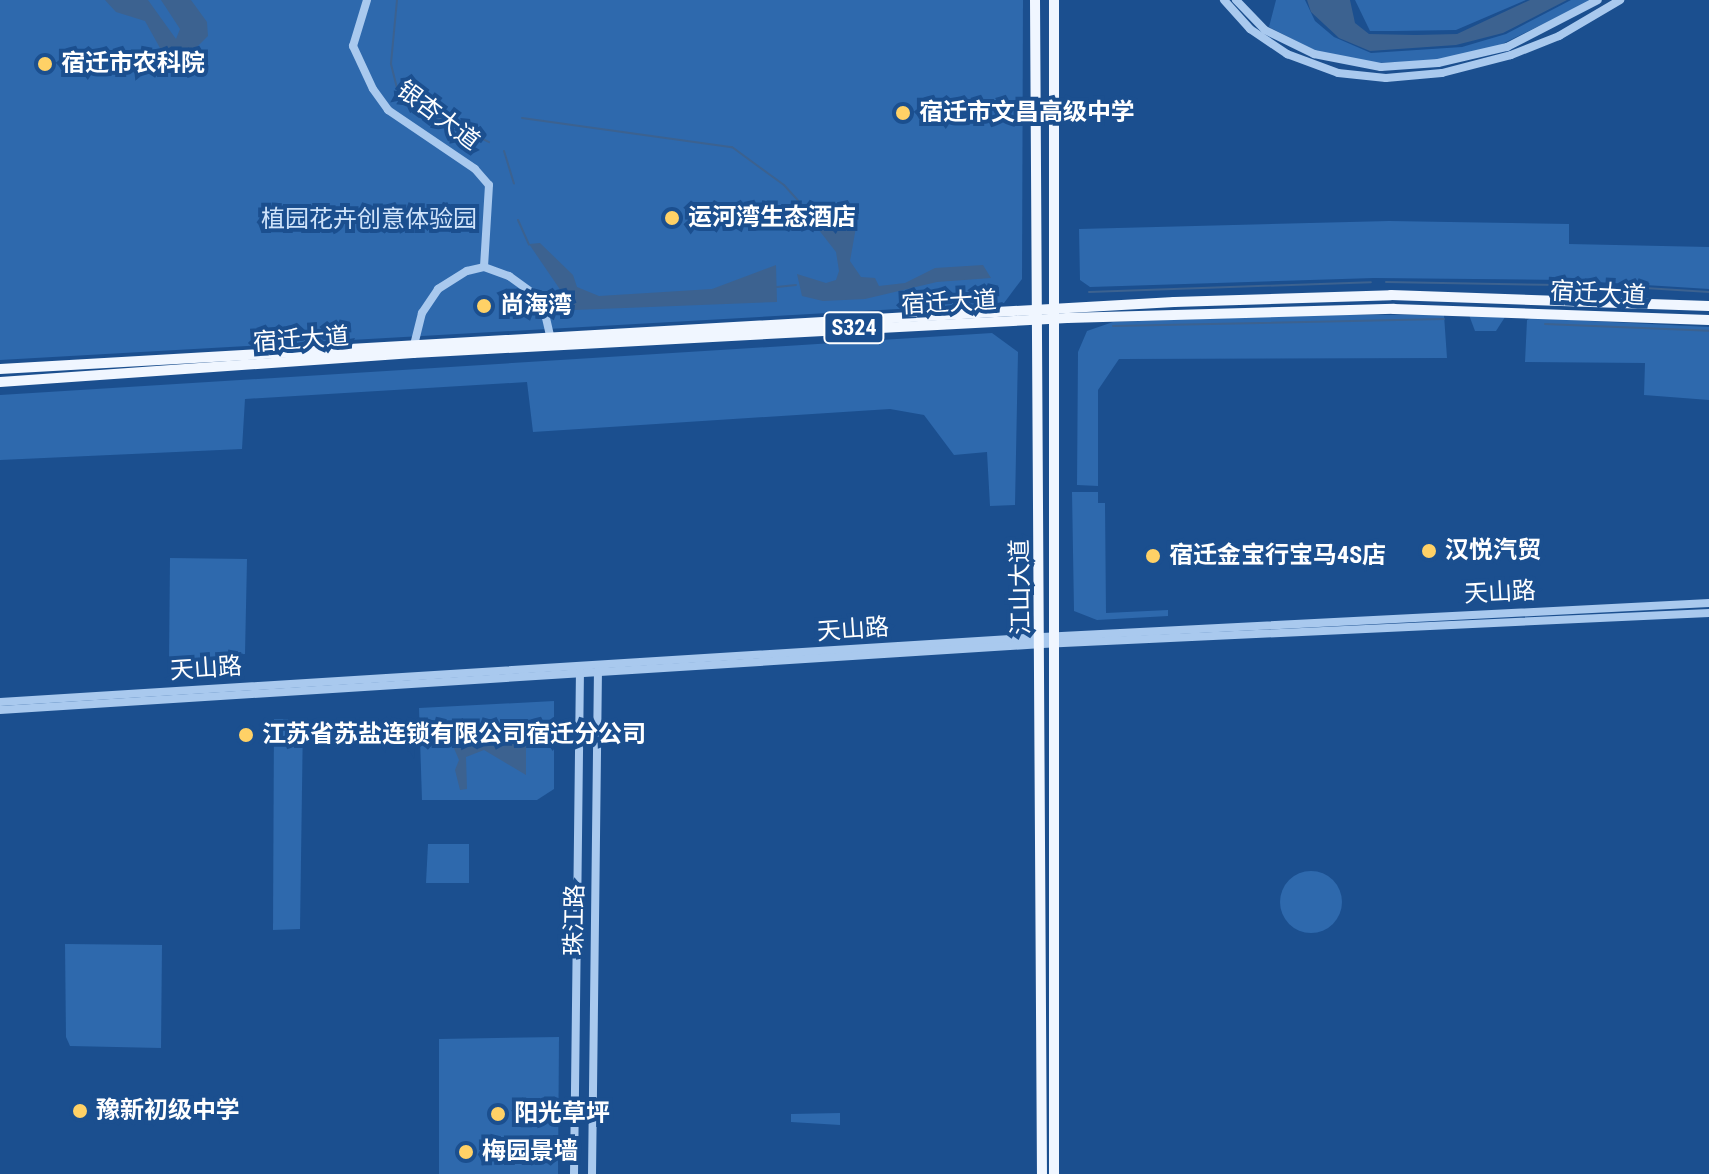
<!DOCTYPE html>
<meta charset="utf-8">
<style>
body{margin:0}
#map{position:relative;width:1709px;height:1174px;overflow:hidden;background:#1b4f8f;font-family:"Roboto Condensed","Noto Sans SC",sans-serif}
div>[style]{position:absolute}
.green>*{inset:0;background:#2e69ad}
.round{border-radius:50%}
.water>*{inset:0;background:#3c6290}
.stream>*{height:2px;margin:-1px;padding:0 1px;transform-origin:1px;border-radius:1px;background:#3c6290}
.minor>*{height:8px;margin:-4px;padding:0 4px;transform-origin:4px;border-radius:4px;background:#a9c9ee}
.major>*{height:10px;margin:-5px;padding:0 5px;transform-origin:5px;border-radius:5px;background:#f0f6ff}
.dots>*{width:22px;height:22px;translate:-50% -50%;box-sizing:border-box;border:4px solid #1b4f8f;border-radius:50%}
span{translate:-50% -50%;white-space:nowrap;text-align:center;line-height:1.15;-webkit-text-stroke:8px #1b4f8f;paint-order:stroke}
.shield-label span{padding:2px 6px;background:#1b4f8f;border:2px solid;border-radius:6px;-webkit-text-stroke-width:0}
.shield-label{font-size:22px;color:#fff;font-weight:700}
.poi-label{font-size:24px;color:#fff;font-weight:700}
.left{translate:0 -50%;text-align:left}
.street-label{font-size:24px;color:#fff}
.park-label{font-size:24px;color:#cfe3fa}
</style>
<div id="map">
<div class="green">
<i style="clip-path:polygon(0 0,1023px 0,1022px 279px,1004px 303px,0 360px)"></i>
<i style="clip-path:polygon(1276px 0,1305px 0,1315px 21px,1334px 37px,1371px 53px,1462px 47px,1506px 34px,1571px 0,1592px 0,1496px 47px,1430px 61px,1372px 63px,1327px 57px,1269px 27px)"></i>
<i style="clip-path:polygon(1355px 0,1526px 0,1456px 30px,1394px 31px,1370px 31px)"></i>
<i style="clip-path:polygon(1389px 221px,1569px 224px,1569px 244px,1709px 247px,1709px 289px,1565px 280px,1374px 278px,1090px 287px,1080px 280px,1079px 229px)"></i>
<i style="clip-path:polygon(1317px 315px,1444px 315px,1447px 358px,1119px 359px,1098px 390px,1098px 486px,1077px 485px,1078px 352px,1087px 331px,1113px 322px)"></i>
<i style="clip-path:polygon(1469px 315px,1505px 317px,1496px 331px,1475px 331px)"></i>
<i style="clip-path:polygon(1531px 318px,1709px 327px,1709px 400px,1644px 395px,1645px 363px,1525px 362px,1527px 320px)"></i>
<i style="clip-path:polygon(992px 333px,1018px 352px,1015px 505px,990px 506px,987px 452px,954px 455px,924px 415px,890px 409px,533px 432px,527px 382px,245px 399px,242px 449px,0 460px,0 395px)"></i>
<i style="clip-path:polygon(1072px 492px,1098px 492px,1098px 503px,1105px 503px,1106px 613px,1168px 610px,1168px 616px,1097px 620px,1074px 611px)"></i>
<i style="clip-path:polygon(170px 558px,247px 559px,245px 654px,169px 661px)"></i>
<i style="clip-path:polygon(554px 701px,554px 789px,537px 800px,422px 800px,419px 708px)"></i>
<i style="clip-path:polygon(274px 719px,303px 719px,300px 929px,273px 930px)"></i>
<i style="clip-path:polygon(428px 844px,469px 844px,469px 883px,426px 883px)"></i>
<i class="round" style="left:1280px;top:871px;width:62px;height:62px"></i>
<i style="clip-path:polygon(65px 944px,162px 945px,161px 1048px,70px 1046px,66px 1037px)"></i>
<i style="clip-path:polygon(559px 1037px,558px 1174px,439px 1174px,439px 1039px)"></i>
<i style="clip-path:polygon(840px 1113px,840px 1125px,791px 1122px,791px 1114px)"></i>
</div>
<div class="water">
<i style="clip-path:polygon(105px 0,148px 0,176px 39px,180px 29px,161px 0,191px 0,207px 22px,208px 36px,189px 55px,173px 59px,160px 48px,145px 21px,116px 12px)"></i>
<i style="clip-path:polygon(1307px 0,1350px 0,1355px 23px,1369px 34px,1416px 35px,1457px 34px,1530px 0,1567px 0,1503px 33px,1456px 45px,1370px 51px,1339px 38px,1311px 12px)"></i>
<i style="clip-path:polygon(817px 214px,834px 225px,858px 216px,850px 261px,861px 277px,875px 278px,879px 286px,905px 283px,935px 268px,983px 265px,991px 278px,937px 282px,865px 299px,823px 301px,802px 296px,797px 274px,826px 283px,836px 280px,839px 271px,836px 252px,815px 225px)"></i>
<i style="clip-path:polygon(540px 243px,573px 275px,577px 287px,599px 296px,712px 289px,776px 265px,777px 302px,574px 310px,529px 244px)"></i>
<i style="clip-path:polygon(481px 735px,526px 742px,526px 775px,484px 750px,466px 757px,467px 789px,460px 790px,455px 770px,459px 760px,450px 739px)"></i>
</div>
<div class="stream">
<i style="left:397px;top:0;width:64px;rotate:95.4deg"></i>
<i style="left:391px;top:64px;width:36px;rotate:76deg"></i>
<i style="left:400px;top:99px;width:99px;rotate:25.8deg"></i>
<i style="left:522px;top:118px;width:212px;rotate:7.9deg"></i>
<i style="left:732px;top:147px;width:64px;rotate:36.2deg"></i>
<i style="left:784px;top:185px;width:42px;rotate:47.9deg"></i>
<i style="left:504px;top:151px;width:34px;rotate:73deg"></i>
<i style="left:518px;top:220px;width:27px;rotate:66deg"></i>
<i style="left:1386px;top:282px;width:176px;rotate:1deg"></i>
<i style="left:1594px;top:286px;width:24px;rotate:2deg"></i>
<i style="left:777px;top:287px;width:19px;rotate:-6deg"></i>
<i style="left:1645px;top:288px;width:64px;rotate:3.6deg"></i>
<i style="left:1089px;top:292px;width:282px;rotate:-2deg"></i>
<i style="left:1545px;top:324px;width:164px;rotate:2.4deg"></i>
<i style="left:1113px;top:326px;width:331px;rotate:-1.2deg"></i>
</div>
<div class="minor">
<i style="left:367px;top:0;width:48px;rotate:106.9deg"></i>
<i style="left:353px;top:46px;width:47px;rotate:65.1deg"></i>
<i style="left:373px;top:89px;width:26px;rotate:54deg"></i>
<i style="left:388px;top:110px;width:105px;rotate:34.1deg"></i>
<i style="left:475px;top:169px;width:21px;rotate:49deg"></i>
<i style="left:489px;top:185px;width:82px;rotate:93.5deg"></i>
<i style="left:1224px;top:0;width:39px;rotate:48deg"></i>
<i style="left:1250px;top:29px;width:45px;rotate:34deg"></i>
<i style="left:1287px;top:54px;width:54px;rotate:20.4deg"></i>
<i style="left:1338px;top:73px;width:48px;rotate:5.9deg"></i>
<i style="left:1386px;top:78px;width:56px;rotate:-5.1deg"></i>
<i style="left:1442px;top:73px;width:71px;rotate:-14.6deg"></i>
<i style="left:1511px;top:55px;width:52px;rotate:-21.6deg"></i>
<i style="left:1559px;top:36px;width:71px;rotate:-30.5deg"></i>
<i style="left:1236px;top:0;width:42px;rotate:46deg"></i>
<i style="left:1265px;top:30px;width:55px;rotate:26.1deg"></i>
<i style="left:1314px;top:54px;width:68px;rotate:11deg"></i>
<i style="left:1381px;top:67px;width:57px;rotate:-4deg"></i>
<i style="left:1438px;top:63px;width:71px;rotate:-13.1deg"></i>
<i style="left:1507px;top:47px;width:102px;rotate:-27.3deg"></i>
<i style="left:413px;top:349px;width:37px;rotate:-76deg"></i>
<i style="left:422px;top:313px;width:29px;rotate:-56deg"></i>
<i style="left:438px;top:289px;width:34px;rotate:-32deg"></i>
<i style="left:467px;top:271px;width:17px;rotate:-13deg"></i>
<i style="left:484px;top:267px;width:27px;rotate:20deg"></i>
<i style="left:509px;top:276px;width:32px;rotate:36deg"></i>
<i style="left:535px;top:295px;width:13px;rotate:51deg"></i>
<i style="left:543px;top:305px;width:36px;rotate:77deg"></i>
<i style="left:0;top:702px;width:1044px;rotate:-3.57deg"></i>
<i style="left:1042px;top:637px;width:668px;rotate:-2.92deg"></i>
<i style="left:0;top:710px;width:1044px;rotate:-3.62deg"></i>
<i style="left:1042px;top:644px;width:668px;rotate:-2.66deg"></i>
<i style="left:574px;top:1174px;width:502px;rotate:-89.32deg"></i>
<i style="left:592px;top:1174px;width:503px;rotate:-89.32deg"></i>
</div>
<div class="major">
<i style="left:1035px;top:0;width:1174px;rotate:89.66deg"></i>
<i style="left:1054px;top:0;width:1174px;rotate:90deg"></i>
<i style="left:0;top:369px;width:1176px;rotate:-3.27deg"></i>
<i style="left:1174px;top:302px;width:217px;rotate:-1.8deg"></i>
<i style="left:1391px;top:295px;width:318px;rotate:2deg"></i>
<i style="left:0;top:382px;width:414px;rotate:-4deg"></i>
<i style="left:413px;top:353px;width:655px;rotate:-3.06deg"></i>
<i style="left:1067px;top:318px;width:327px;rotate:-1.6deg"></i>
<i style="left:1394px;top:309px;width:315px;rotate:2deg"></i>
</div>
<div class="dots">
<i style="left:45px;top:64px;background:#ffd166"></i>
<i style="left:903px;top:113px;background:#ffd166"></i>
<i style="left:672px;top:218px;background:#ffd166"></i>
<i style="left:484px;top:306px;background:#ffd166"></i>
<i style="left:1429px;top:551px;background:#ffd166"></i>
<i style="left:1153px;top:556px;background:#ffd166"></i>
<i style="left:246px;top:735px;background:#ffd166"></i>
<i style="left:80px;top:1111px;background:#ffd166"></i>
<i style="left:498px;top:1114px;background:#ffd166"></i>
<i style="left:466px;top:1152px;background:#ffd166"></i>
</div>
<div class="shield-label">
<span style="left:854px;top:328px">S324</span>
</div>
<div class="poi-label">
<span class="left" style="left:61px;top:64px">宿迁市农科院</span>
<span class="left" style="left:919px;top:113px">宿迁市文昌高级中学</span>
<span class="left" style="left:688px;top:218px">运河湾生态酒店</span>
<span class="left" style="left:500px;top:306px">尚海湾</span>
<span class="left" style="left:1445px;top:551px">汉悦汽贸</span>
<span class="left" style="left:1169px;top:556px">宿迁金宝行宝马4S店</span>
<span class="left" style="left:262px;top:735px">江苏省苏盐连锁有限公司宿迁分公司</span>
<span class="left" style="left:96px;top:1111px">豫新初级中学</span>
<span class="left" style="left:514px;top:1114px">阳光草坪</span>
<span class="left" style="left:482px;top:1152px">梅园景墙</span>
</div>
<div class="street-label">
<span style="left:438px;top:116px;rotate:37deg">银杏大道</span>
<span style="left:1598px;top:294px;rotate:3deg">宿迁大道</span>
<span style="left:949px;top:303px;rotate:-3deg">宿迁大道</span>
<span style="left:301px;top:340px;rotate:-4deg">宿迁大道</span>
<span style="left:1021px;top:587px;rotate:-91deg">江山大道</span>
<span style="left:1500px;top:593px;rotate:-3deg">天山路</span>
<span style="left:853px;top:630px;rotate:-4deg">天山路</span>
<span style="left:206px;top:669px;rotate:-4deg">天山路</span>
<span style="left:575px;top:920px;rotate:-89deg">珠江路</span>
</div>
<div class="park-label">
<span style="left:369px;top:220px">植园花卉创意体验园</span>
</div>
</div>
